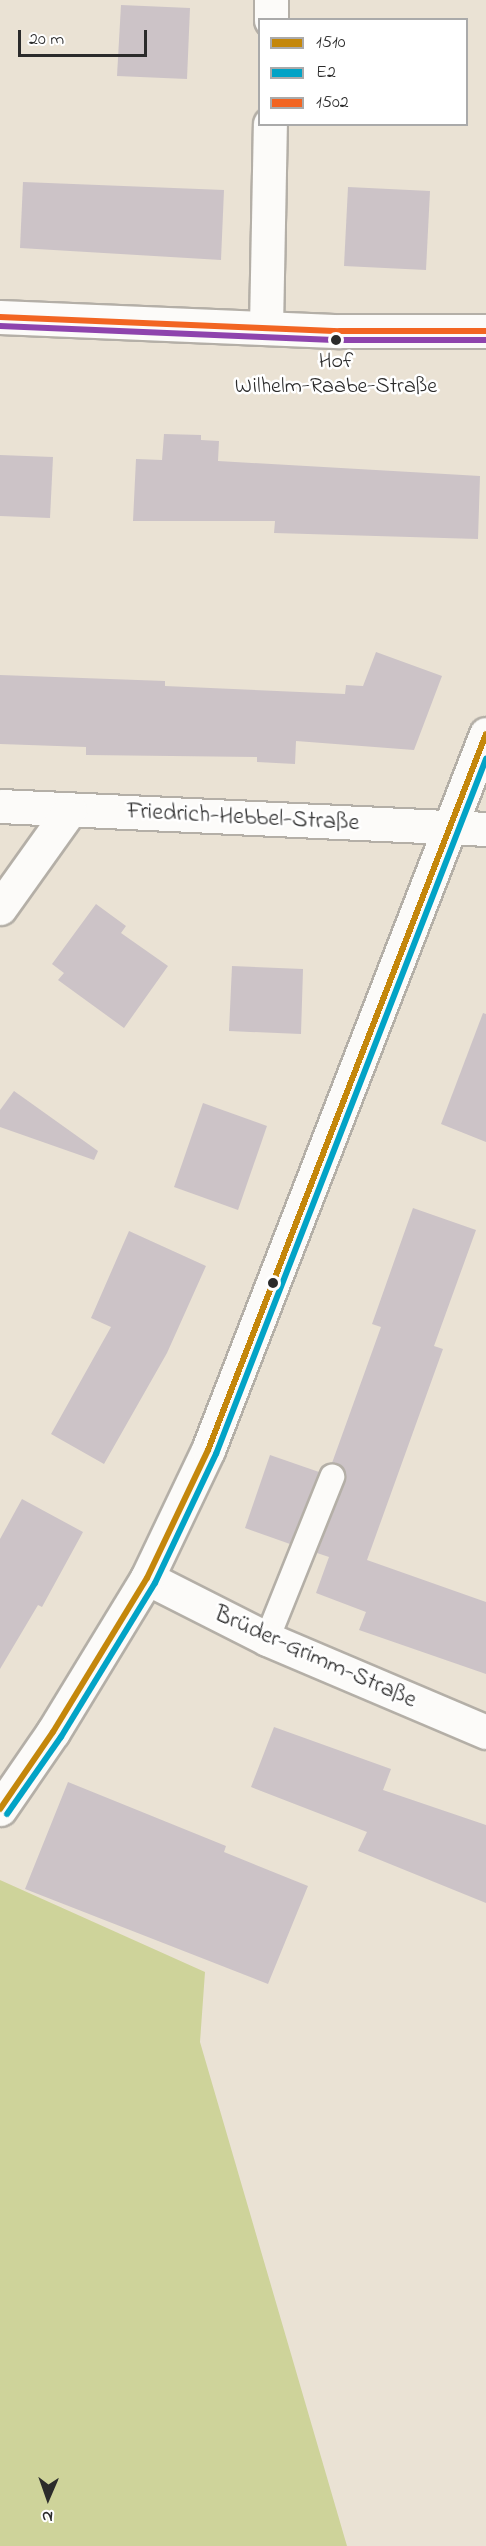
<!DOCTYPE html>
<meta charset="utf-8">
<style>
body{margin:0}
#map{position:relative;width:486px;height:2546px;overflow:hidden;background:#eae2d4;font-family:"Indie Flower",sans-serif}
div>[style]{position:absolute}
.green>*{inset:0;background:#ced39a}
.building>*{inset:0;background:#ccc3c7}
.roads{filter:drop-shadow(2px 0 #b4afa7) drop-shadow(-2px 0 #b4afa7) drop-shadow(0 2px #b4afa7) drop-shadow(0 -2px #b4afa7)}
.service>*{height:24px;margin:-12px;padding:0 12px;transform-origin:12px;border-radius:12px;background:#fcfbf9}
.minor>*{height:33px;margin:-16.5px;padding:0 16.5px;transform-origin:16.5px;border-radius:16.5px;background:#fcfbf9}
.tertiary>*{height:33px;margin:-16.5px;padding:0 16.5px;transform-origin:16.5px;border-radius:16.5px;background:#fcfbf9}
.bus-1>*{height:6px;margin:-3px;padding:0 3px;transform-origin:3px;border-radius:3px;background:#c4870b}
.bus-2>*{height:6px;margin:-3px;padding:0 3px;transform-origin:3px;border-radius:3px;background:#02a3c6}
.bus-3>*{height:6px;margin:-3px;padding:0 3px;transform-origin:3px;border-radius:3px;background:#f26522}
.bus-4>*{height:6px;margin:-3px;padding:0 3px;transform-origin:3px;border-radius:3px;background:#8e44ad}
.dots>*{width:16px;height:16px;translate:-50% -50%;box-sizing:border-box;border:3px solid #fff;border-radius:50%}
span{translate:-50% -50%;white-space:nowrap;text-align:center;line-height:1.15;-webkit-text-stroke:5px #fff;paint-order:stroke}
.bus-label{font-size:22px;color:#2b2b2b}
.street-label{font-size:24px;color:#2b2b2b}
.legend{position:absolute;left:258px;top:18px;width:210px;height:108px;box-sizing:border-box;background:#fff;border:2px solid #aaa;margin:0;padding:8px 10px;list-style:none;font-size:18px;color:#2b2b2b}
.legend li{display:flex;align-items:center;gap:12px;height:30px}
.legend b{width:30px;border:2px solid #aaa}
.north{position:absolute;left:18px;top:2468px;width:60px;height:60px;-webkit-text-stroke:4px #fff;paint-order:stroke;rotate:182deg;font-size:16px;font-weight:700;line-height:24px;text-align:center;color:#2b2b2b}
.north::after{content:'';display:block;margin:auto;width:21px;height:27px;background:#2b2b2b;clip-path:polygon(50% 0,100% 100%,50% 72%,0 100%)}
.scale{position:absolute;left:18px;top:30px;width:129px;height:27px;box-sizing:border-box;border:3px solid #2b2b2b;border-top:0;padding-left:8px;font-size:18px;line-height:21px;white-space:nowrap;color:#2b2b2b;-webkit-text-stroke:4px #fff;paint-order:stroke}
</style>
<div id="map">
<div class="green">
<i style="clip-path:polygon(0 1880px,205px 1972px,200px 2042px,347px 2546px,0 2546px)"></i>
</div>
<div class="building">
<i style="clip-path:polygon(121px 5px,190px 8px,187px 79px,117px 76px)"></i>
<i style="clip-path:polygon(23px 182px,224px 190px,221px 260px,20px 248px)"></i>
<i style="clip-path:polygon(348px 187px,430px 191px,426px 270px,344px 266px)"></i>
<i style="clip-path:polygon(164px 434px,201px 435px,201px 440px,219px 441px,218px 461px,480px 476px,478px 539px,274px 533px,275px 521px,133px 521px,136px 459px,162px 460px)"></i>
<i style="clip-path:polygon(0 455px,53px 457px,50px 518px,0 516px)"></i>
<i style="clip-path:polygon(376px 652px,442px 676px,414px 750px,296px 741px,295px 764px,257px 762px,257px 757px,86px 755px,86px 747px,0 744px,0 675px,165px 681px,165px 686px,345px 694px,346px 685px,363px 686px)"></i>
<i style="clip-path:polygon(96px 904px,126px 926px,121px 933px,168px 966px,124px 1028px,58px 980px,64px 973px,52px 964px)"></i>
<i style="clip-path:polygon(232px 966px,303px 969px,301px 1034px,229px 1031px)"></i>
<i style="clip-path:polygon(483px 1013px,486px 1014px,486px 1142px,441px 1124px)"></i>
<i style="clip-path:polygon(14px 1091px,98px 1151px,94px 1160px,0 1127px,0 1110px)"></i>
<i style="clip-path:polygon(203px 1103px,267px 1126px,238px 1210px,174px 1187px)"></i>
<i style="clip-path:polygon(413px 1208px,476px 1230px,434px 1346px,443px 1349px,367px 1560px,486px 1602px,486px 1674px,359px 1630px,366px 1612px,316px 1593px,329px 1557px,317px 1553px,345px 1482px,344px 1469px,332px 1463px,381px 1327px,372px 1324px)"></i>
<i style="clip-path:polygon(129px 1231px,206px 1266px,167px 1353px,104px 1464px,51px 1434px,111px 1327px,91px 1318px)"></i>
<i style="clip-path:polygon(270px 1455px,319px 1472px,290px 1544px,245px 1528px)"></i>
<i style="clip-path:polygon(22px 1499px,83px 1532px,42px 1607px,38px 1605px,0 1669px,0 1539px)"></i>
<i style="clip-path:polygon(274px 1727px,391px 1769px,383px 1790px,486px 1825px,486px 1903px,358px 1851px,367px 1832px,251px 1787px)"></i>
<i style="clip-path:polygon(68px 1782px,226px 1846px,224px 1852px,308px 1886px,268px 1984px,25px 1889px)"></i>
</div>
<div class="roads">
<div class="service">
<i style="left:267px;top:1639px;width:175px;rotate:-68.1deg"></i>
</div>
<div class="minor">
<i style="left:271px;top:0;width:20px;rotate:90deg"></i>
<i style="left:0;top:317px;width:340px;rotate:2.4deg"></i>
<i style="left:340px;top:331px;width:146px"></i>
<i style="left:266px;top:327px;width:203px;rotate:-88.9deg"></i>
<i style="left:0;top:806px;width:487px;rotate:2.7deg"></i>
<i style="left:0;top:908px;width:120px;rotate:-54.5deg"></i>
<i style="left:147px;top:1578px;width:135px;rotate:26.9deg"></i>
<i style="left:267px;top:1639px;width:238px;rotate:23deg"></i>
</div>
<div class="tertiary">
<i style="left:0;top:1809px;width:93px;rotate:-55.5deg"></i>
<i style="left:53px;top:1732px;width:180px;rotate:-58.6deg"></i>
<i style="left:147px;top:1578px;width:142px;rotate:-64.5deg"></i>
<i style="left:208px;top:1450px;width:768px;rotate:-68.78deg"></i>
</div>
</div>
<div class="bus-1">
<i style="left:0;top:1809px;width:93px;rotate:-55.5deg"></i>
<i style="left:53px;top:1732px;width:180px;rotate:-58.6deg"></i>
<i style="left:147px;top:1578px;width:142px;rotate:-64.5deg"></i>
<i style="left:208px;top:1450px;width:768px;rotate:-68.78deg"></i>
</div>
<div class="bus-2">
<i style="left:7px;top:1814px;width:94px;rotate:-55deg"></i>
<i style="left:61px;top:1737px;width:180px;rotate:-58.6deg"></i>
<i style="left:155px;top:1583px;width:143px;rotate:-64.7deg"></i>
<i style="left:216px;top:1454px;width:746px;rotate:-68.77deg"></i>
</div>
<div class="bus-3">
<i style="left:0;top:317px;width:340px;rotate:2.4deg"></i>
<i style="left:340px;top:331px;width:146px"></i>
</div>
<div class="bus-4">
<i style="left:0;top:326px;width:340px;rotate:2.4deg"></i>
<i style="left:340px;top:340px;width:146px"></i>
</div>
<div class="dots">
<i style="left:336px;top:340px;background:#2b2b2b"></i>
<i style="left:273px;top:1283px;background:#2b2b2b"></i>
</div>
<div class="bus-label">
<span style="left:336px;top:375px">Hof<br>Wilhelm-Raabe-Straße</span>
</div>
<div class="street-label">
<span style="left:243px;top:818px;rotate:3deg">Friedrich-Hebbel-Straße</span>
<span style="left:315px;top:1658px;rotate:24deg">Brüder-Grimm-Straße</span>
</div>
<ul class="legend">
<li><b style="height:8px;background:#c4870b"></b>1510</li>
<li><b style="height:8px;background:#02a3c6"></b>E2</li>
<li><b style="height:8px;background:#f26522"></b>1502</li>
</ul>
<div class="north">N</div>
<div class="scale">20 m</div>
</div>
